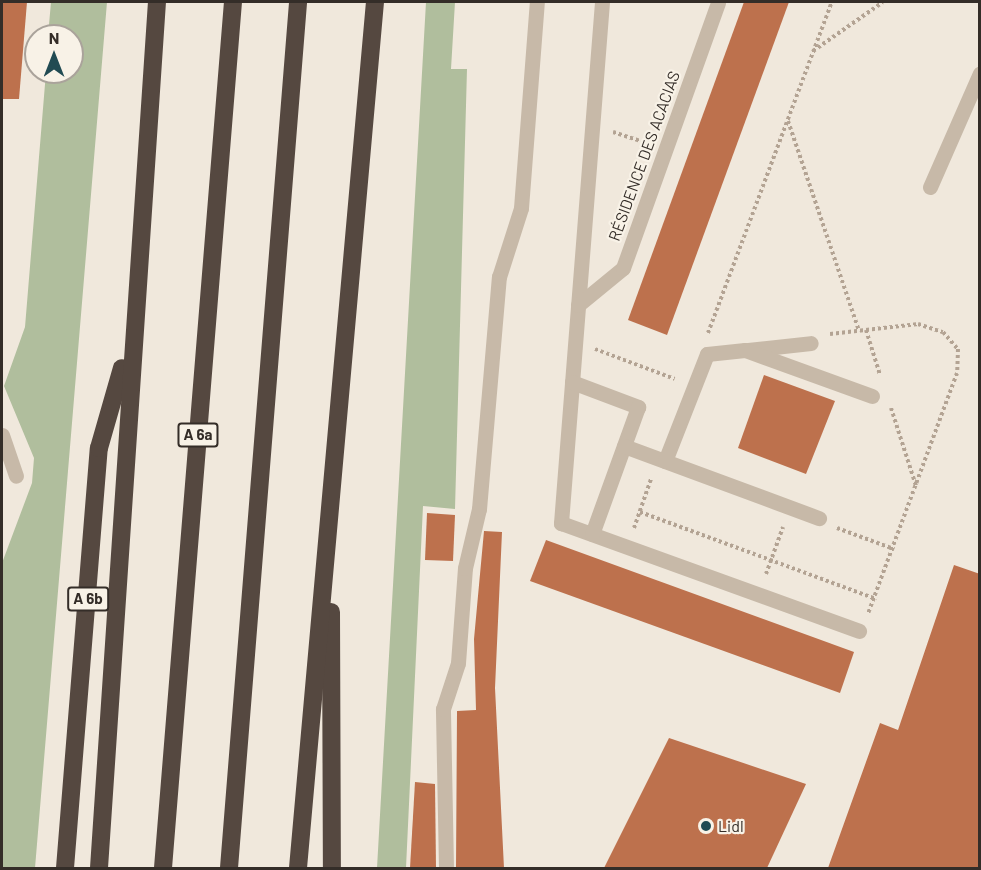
<!DOCTYPE html>
<meta charset="utf-8">
<style>
body{margin:0}
#map{position:relative;width:981px;height:870px;overflow:hidden;background:#f0e8dc;font-family:Barlow,sans-serif}
div>[style]{position:absolute}
.green>*{inset:0;background:#b0be9d}
.building>*{inset:0;background:#bd714d}
.path>*{height:4px;margin-top:-2px;transform-origin:0;background:repeating-linear-gradient(90deg,#b3a393 0 3px,transparent 0 6px)}
.minor>*{height:15px;margin:-7.5px;padding:0 7.5px;transform-origin:7.5px;border-radius:7.5px;background:#c7b9a8}
.highway>*{height:18px;margin:-9px;padding:0 9px;transform-origin:9px;border-radius:9px;background:#554840}
.dots>*{width:16px;height:16px;translate:-50% -50%;box-sizing:border-box;border:3px solid #f8f2e7;border-radius:50%}
span{translate:-50% -50%;white-space:nowrap;text-align:center;line-height:1.15;-webkit-text-stroke:4.5px #f8f2e7;paint-order:stroke}
.shield-label span{padding:2px 4px;background:#f8f2e7;border:2px solid;border-radius:4px;-webkit-text-stroke-width:0}
.shield-label{font-size:15px;color:#342d28;font-weight:700}
.street-label{font-size:16px;color:#342d28}
.poi-label{font-size:16px;color:#342d28}
.left{translate:0 -50%;text-align:left}
.frame{position:absolute;inset:0;border:3px solid #342d28;pointer-events:none}
.north{position:absolute;left:24px;top:24px;width:60px;height:60px;box-sizing:border-box;background:#f8f2e7;border:2px solid #aaa39b;border-radius:50%;rotate:0deg;font-size:16px;font-weight:700;line-height:24px;text-align:center;color:#342d28}
.north::after{content:'';display:block;margin:auto;width:21px;height:27px;background:#214b53;clip-path:polygon(50% 0,100% 100%,50% 72%,0 100%)}
</style>
<div id="map">
<div class="green">
<i style="clip-path:polygon(51px 2px,107px 2px,35px 868px,2px 868px,2px 563px,32px 483px,34px 458px,4px 386px,25px 327px,46px 72px,72px 72px,72px 36px,48px 36px)"></i>
<i style="clip-path:polygon(426px 2px,455px 2px,451px 69px,467px 69px,455px 509px,423px 506px,406px 868px,377px 868px)"></i>
</div>
<div class="building">
<i style="clip-path:polygon(2px 2px,27px 2px,19px 99px,2px 99px)"></i>
<i style="clip-path:polygon(744px 2px,789px 2px,667px 335px,628px 320px)"></i>
<i style="clip-path:polygon(764px 375px,835px 401px,806px 474px,738px 448px)"></i>
<i style="clip-path:polygon(427px 513px,455px 515px,453px 561px,425px 560px)"></i>
<i style="clip-path:polygon(484px 531px,502px 532px,495px 688px,504px 868px,456px 868px,457px 711px,476px 710px,474px 639px)"></i>
<i style="clip-path:polygon(546px 540px,854px 652px,840px 693px,530px 581px)"></i>
<i style="clip-path:polygon(954px 565px,980px 574px,980px 868px,828px 868px,880px 723px,898px 730px)"></i>
<i style="clip-path:polygon(669px 738px,806px 784px,767px 868px,604px 868px)"></i>
<i style="clip-path:polygon(415px 782px,435px 784px,436px 868px,410px 868px)"></i>
</div>
<div class="path">
<i style="left:813px;top:51px;width:85px;rotate:-35deg"></i>
<i style="left:788px;top:121px;width:222px;rotate:71.3deg"></i>
<i style="left:613px;top:132px;width:35px;rotate:18deg"></i>
<i style="left:866px;top:330px;width:47px;rotate:72.7deg"></i>
<i style="left:708px;top:333px;width:353px;rotate:-69.5deg"></i>
<i style="left:830px;top:334px;width:89px;rotate:-6.5deg"></i>
<i style="left:918px;top:324px;width:26px;rotate:18deg"></i>
<i style="left:943px;top:332px;width:23px;rotate:49deg"></i>
<i style="left:958px;top:349px;width:24px;rotate:92deg"></i>
<i style="left:957px;top:373px;width:256px;rotate:110.3deg"></i>
<i style="left:595px;top:349px;width:85px;rotate:20.6deg"></i>
<i style="left:891px;top:408px;width:82px;rotate:72.2deg"></i>
<i style="left:640px;top:512px;width:252px;rotate:20.2deg"></i>
<i style="left:634px;top:528px;width:52px;rotate:-70.9deg"></i>
<i style="left:837px;top:528px;width:61px;rotate:20.2deg"></i>
<i style="left:766px;top:574px;width:50px;rotate:-70.1deg"></i>
</div>
<div class="minor">
<i style="left:602px;top:2px;width:523px;rotate:94.5deg"></i>
<i style="left:561px;top:523px;width:317px;rotate:19.9deg"></i>
<i style="left:930px;top:187px;width:124px;rotate:-66.3deg"></i>
<i style="left:578px;top:305px;width:58px;rotate:-39.4deg"></i>
<i style="left:623px;top:268px;width:282px;rotate:-70.3deg"></i>
<i style="left:748px;top:350px;width:63px;rotate:-6.3deg"></i>
<i style="left:572px;top:382px;width:71px;rotate:20.7deg"></i>
<i style="left:638px;top:407px;width:135px;rotate:109.9deg"></i>
<i style="left:2px;top:435px;width:43px;rotate:71.1deg"></i>
<i style="left:624px;top:446px;width:208px;rotate:20.3deg"></i>
<i style="left:665px;top:461px;width:115px;rotate:-68.6deg"></i>
<i style="left:707px;top:354px;width:38px;rotate:-6deg"></i>
<i style="left:745px;top:350px;width:135px;rotate:19.9deg"></i>
<i style="left:446px;top:868px;width:159px;rotate:-91.1deg"></i>
<i style="left:443px;top:709px;width:48px;rotate:-71.9deg"></i>
<i style="left:458px;top:663px;width:95px;rotate:-85.8deg"></i>
<i style="left:465px;top:568px;width:61px;rotate:-76.7deg"></i>
<i style="left:479px;top:509px;width:233px;rotate:-85.1deg"></i>
<i style="left:499px;top:277px;width:72px;rotate:-72.3deg"></i>
<i style="left:521px;top:208px;width:207px;rotate:-85.6deg"></i>
</div>
<div class="highway">
<i style="left:331px;top:612px;width:256px;rotate:89.8deg"></i>
<i style="left:65px;top:868px;width:421px;rotate:-85.4deg"></i>
<i style="left:99px;top:448px;width:83px;rotate:-74deg"></i>
<i style="left:99px;top:868px;width:868px;rotate:-86.17deg"></i>
<i style="left:163px;top:868px;width:869px;rotate:-85.38deg"></i>
<i style="left:229px;top:868px;width:869px;rotate:-85.44deg"></i>
<i style="left:298px;top:868px;width:869px;rotate:-84.92deg"></i>
</div>
<div class="dots">
<i style="left:706px;top:826px;background:#214b53"></i>
</div>
<div class="shield-label">
<span style="left:198px;top:435px">A 6a</span>
<span style="left:88px;top:599px">A 6b</span>
</div>
<div class="street-label">
<span style="left:644px;top:156px;rotate:-70deg">RÉSIDENCE DES ACACIAS</span>
</div>
<div class="poi-label">
<span class="left" style="left:718px;top:826px">Lidl</span>
</div>
<div class="frame"></div>
<div class="north">N</div>
</div>
